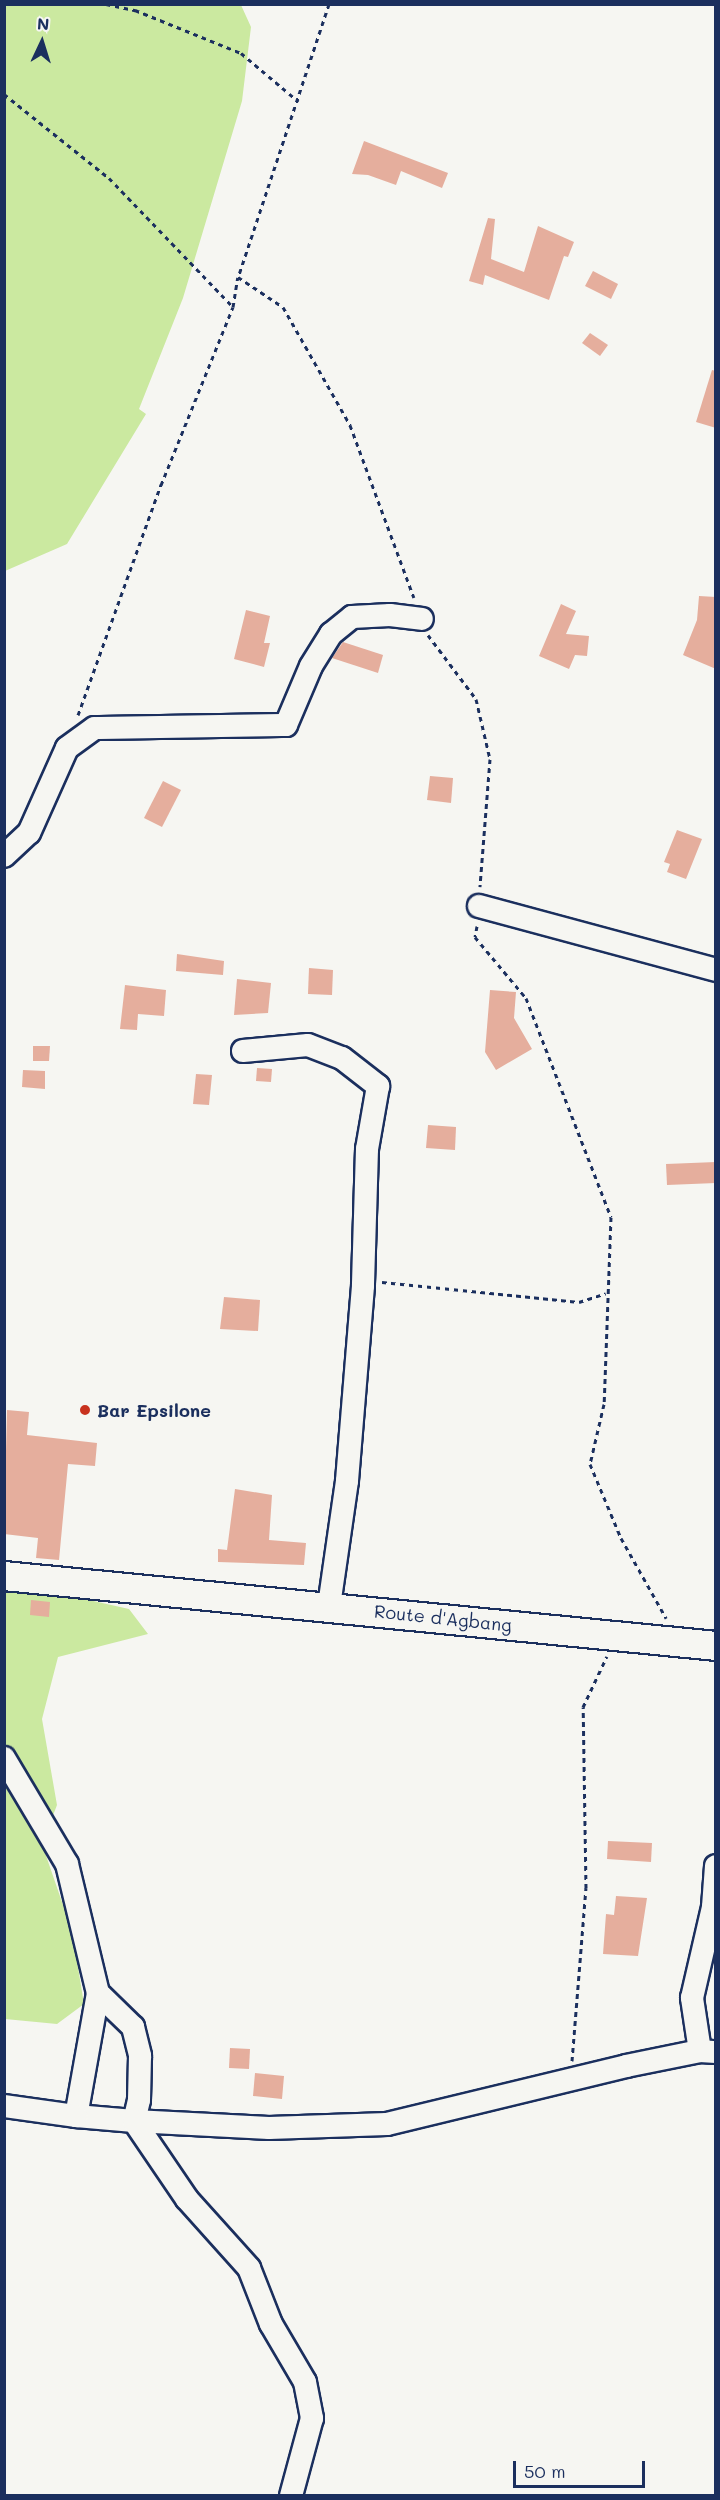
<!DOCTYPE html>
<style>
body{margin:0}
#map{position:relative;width:720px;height:2500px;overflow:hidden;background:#f6f6f2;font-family:Mali,sans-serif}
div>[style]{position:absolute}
.green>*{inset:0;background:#cbe9a0}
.building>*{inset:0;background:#e5ae9d}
.path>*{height:3px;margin-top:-1.5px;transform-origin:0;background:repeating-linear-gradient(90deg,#1b2f5e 0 4.5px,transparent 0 9px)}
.roads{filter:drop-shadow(2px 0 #1b2f5e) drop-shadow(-2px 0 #1b2f5e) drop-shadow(0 2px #1b2f5e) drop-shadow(0 -2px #1b2f5e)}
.minor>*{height:22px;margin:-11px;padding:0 11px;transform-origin:11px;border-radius:11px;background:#f6f6f2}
.major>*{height:28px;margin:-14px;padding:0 14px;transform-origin:14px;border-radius:14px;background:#f6f6f2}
.dots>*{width:16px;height:16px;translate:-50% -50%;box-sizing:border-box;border:3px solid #f6f6f2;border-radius:50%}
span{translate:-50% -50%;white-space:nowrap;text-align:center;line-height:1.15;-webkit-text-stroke:4.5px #f6f6f2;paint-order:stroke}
.poi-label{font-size:18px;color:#1b2f5e;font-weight:700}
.left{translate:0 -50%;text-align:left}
.street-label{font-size:18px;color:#1b2f5e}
.frame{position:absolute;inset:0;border:6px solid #1b2f5e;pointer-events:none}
.north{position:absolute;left:12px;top:12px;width:60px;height:60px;-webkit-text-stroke:4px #f6f6f2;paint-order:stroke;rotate:4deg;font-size:16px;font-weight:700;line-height:24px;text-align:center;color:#1b2f5e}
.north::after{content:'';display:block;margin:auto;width:21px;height:27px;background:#1b2f5e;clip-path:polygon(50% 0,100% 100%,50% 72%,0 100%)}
.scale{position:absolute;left:513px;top:2461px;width:132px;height:27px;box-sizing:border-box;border:3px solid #1b2f5e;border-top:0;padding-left:8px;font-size:18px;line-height:21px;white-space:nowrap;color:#1b2f5e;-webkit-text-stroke:4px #f6f6f2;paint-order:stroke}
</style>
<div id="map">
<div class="green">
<i style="clip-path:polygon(5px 4px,241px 5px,251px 27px,242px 101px,183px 298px,139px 409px,146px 414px,67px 544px,5px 571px)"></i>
<i style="clip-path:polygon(4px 1587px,49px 1591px,129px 1609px,148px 1634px,58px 1657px,42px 1719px,57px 1805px,42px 1844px,72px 1931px,84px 2004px,57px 2024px,5px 2019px)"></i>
</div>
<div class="building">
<i style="clip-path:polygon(364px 141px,448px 173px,442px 188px,401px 171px,396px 185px,368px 175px,352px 174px)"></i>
<i style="clip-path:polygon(488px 218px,495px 219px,491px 259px,524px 272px,538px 226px,574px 242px,568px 257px,564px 256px,549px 300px,485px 275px,483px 285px,469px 281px)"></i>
<i style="clip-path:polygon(593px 271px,618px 284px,611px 299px,585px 286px)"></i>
<i style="clip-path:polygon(590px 333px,608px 345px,600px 356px,582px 343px)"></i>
<i style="clip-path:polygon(712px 370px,716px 371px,716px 428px,696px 422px)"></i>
<i style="clip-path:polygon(699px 596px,716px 597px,716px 669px,683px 655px,697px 620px)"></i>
<i style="clip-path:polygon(561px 604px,576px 611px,566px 634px,589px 636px,587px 656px,575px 655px,569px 669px,539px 656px)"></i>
<i style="clip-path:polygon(246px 610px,270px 616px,264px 643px,270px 643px,264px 667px,234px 659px)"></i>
<i style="clip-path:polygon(343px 642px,383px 655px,378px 673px,332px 658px)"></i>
<i style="clip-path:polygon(430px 776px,453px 778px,451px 803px,427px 800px)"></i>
<i style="clip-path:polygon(163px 781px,181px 790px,162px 827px,144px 818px)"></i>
<i style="clip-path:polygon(677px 830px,702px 839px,686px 879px,667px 872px,670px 864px,664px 862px)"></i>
<i style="clip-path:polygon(177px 954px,224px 961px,223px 975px,176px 971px)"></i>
<i style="clip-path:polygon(309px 968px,333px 970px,332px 995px,308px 994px)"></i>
<i style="clip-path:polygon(237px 979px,271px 983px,268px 1013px,234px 1015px)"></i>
<i style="clip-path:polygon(125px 985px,166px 990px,164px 1016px,138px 1014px,137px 1030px,120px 1029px)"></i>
<i style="clip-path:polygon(490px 990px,516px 992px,514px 1018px,532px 1049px,496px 1070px,485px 1052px)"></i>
<i style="clip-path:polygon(33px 1046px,50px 1046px,49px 1061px,33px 1061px)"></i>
<i style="clip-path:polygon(257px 1068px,272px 1069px,271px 1082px,256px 1081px)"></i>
<i style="clip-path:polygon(23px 1070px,45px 1071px,45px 1089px,22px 1087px)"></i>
<i style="clip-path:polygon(196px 1074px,212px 1075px,209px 1105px,193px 1104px)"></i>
<i style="clip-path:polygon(428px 1125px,456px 1127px,455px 1150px,426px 1148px)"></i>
<i style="clip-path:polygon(716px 1162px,716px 1183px,667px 1185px,666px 1164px)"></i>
<i style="clip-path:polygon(224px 1297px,260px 1300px,258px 1331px,220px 1329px)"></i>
<i style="clip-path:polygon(7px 1410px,29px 1412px,27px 1435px,97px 1443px,95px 1466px,68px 1464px,59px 1560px,36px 1558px,38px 1538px,4px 1534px)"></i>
<i style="clip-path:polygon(235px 1489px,272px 1495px,269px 1540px,306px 1543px,304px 1565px,218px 1562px,218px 1549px,227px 1550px)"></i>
<i style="clip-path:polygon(31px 1600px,50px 1602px,49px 1617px,30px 1615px)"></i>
<i style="clip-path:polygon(608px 1841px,652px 1843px,651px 1862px,607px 1859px)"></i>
<i style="clip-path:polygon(616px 1896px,647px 1898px,638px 1956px,603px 1954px,606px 1914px,614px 1915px)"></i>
<i style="clip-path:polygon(230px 2048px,250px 2049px,249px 2069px,229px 2068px)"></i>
<i style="clip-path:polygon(255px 2073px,284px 2076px,282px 2099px,253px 2096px)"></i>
</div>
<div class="path">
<i style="left:106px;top:4px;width:30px;rotate:12deg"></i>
<i style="left:135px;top:10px;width:114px;rotate:22.1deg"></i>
<i style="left:241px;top:53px;width:75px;rotate:40.1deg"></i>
<i style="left:329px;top:4px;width:288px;rotate:108.4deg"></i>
<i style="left:238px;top:277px;width:54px;rotate:33.7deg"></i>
<i style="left:283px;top:307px;width:136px;rotate:60.4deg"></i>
<i style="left:350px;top:425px;width:184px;rotate:69.7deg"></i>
<i style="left:4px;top:94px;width:134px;rotate:38.7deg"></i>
<i style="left:109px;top:178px;width:179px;rotate:46.1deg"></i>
<i style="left:428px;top:635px;width:80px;rotate:53.1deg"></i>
<i style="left:476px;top:699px;width:62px;rotate:76.9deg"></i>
<i style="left:490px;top:759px;width:128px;rotate:94.5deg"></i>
<i style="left:78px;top:715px;width:245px;rotate:-70.2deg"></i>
<i style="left:161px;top:485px;width:192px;rotate:-68deg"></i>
<i style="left:233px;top:307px;width:30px;rotate:-81deg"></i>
<i style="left:477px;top:926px;width:11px;rotate:100deg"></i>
<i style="left:475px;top:937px;width:80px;rotate:50.1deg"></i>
<i style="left:526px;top:998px;width:235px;rotate:68.8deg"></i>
<i style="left:611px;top:1217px;width:187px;rotate:92.1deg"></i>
<i style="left:604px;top:1404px;width:62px;rotate:103.1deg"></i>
<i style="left:590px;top:1464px;width:80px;rotate:67.3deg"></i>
<i style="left:621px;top:1538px;width:92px;rotate:60.6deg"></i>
<i style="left:382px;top:1282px;width:198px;rotate:5.8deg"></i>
<i style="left:579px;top:1302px;width:28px;rotate:-18deg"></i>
<i style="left:572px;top:2061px;width:174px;rotate:-85.4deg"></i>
<i style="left:586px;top:1888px;width:181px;rotate:-90.9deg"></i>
<i style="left:583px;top:1707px;width:56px;rotate:-64.8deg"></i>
</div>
<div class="roads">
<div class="minor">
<i style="left:4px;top:856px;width:34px;rotate:-43deg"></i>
<i style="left:29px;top:833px;width:93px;rotate:-65.9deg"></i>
<i style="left:67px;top:748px;width:34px;rotate:-36deg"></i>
<i style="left:95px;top:728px;width:191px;rotate:-0.9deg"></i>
<i style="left:286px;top:725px;width:64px;rotate:-67deg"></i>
<i style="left:311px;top:666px;width:38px;rotate:-58deg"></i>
<i style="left:331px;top:634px;width:27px;rotate:-39deg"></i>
<i style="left:352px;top:617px;width:38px;rotate:-3deg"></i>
<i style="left:390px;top:615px;width:32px;rotate:7deg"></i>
<i style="left:479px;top:906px;width:245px;rotate:15.1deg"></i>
<i style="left:243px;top:1051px;width:65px;rotate:-5.3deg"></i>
<i style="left:308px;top:1045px;width:36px;rotate:21deg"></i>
<i style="left:342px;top:1058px;width:46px;rotate:37.9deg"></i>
<i style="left:378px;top:1086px;width:64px;rotate:99.9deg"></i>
<i style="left:367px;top:1149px;width:137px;rotate:91.7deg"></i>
<i style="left:363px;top:1286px;width:196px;rotate:94.7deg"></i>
<i style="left:347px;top:1481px;width:126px;rotate:98.2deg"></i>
<i style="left:4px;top:1758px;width:123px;rotate:59.3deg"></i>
<i style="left:67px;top:1864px;width:133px;rotate:76.5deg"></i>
<i style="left:98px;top:1993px;width:125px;rotate:100.1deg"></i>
<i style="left:76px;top:2116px;width:58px;rotate:4.9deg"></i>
<i style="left:134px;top:2121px;width:94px;rotate:55.8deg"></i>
<i style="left:187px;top:2199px;width:93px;rotate:48.1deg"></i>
<i style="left:249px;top:2268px;width:60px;rotate:68.6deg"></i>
<i style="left:271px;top:2324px;width:67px;rotate:59.6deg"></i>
<i style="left:305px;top:2382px;width:37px;rotate:79deg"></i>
<i style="left:312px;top:2418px;width:81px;rotate:105.1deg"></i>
<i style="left:98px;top:1993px;width:49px;rotate:44.2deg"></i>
<i style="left:133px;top:2027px;width:30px;rotate:76deg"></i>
<i style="left:140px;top:2056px;width:44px;rotate:91.3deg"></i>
<i style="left:139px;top:2100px;width:22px;rotate:103deg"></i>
<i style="left:134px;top:2121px;width:135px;rotate:3deg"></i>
<i style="left:269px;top:2128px;width:118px;rotate:-1.9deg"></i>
<i style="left:387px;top:2124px;width:246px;rotate:-13.6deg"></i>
<i style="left:626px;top:2066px;width:76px;rotate:-11.5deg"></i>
<i style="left:700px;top:2051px;width:16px;rotate:4deg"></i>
<i style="left:700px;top:2051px;width:54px;rotate:-98.6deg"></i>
<i style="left:692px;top:1998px;width:93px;rotate:-77deg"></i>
<i style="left:713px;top:1907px;width:41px;rotate:-85.8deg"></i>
<i style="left:4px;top:2106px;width:73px;rotate:7.9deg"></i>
</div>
<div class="major">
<i style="left:4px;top:1576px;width:715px;rotate:5.61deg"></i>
</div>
</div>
<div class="dots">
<i style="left:85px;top:1410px;background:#c8321e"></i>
</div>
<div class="poi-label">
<span class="left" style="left:97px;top:1410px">Bar Epsilone</span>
</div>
<div class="street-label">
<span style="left:443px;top:1618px;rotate:6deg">Route d'Agbang</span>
</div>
<div class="frame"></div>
<div class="north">N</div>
<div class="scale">50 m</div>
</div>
